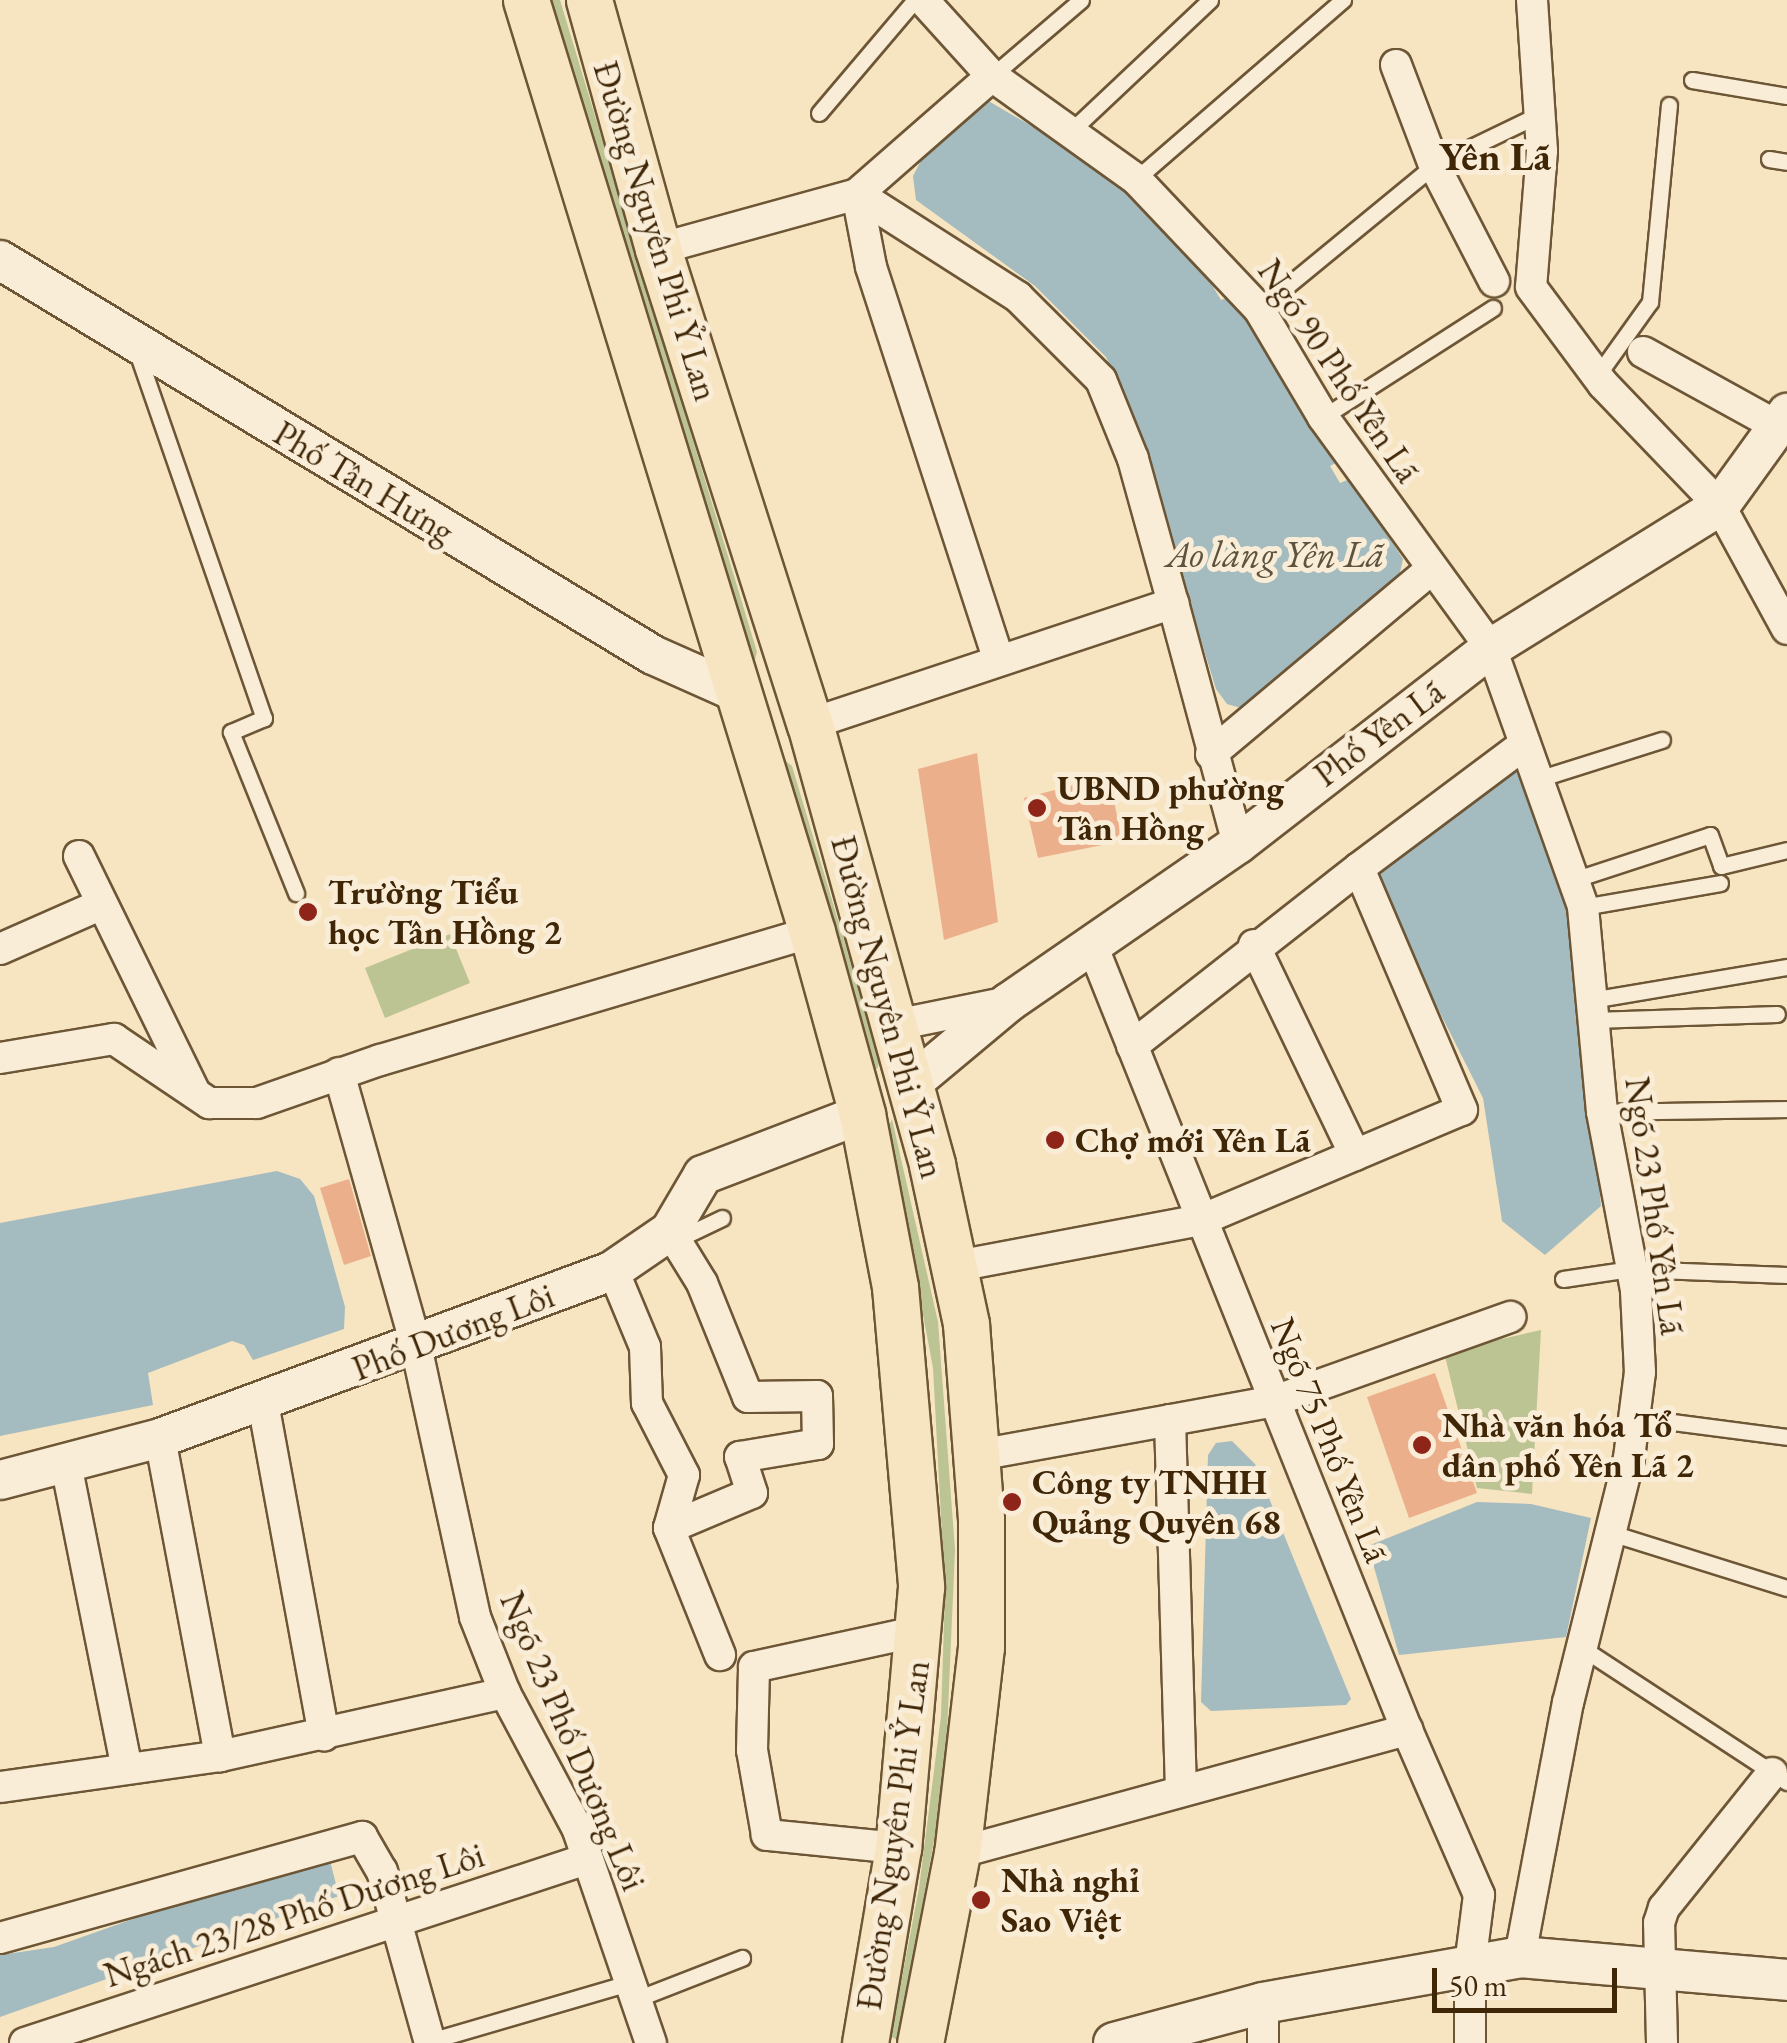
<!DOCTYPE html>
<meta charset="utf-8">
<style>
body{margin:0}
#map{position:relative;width:1787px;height:2043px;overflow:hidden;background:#f7e4c1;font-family:"EB Garamond",serif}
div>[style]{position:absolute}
.green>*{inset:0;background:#bcc493}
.water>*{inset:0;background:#a4bbbf}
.building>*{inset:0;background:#ebb08b}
.roads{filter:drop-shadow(2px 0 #6d5636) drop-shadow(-2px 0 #6d5636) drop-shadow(0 2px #6d5636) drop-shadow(0 -2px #6d5636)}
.service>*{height:15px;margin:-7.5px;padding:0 7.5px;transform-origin:7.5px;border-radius:7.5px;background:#faedd7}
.minor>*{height:30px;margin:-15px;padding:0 15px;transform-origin:15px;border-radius:15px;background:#faedd7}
.tertiary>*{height:38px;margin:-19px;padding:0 19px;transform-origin:19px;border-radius:19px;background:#faedd7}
.secondary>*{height:40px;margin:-20px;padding:0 20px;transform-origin:20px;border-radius:20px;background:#faedd7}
.primary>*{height:45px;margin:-22.5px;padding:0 22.5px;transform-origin:22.5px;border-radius:22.5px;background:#f7e4c1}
.dots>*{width:28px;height:28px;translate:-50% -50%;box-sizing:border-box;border:5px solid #faedd7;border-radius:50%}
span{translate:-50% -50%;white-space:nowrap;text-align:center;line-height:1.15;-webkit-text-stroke:10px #faedd7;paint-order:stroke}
.street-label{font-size:35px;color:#3f2607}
.poi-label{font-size:35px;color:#3f2607;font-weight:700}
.left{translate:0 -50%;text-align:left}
.water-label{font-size:38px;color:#5d533e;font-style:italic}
.quarter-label{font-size:40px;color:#3f2607;font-weight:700}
.scale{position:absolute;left:1432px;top:1968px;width:185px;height:45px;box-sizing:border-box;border:5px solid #3f2607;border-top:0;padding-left:12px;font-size:30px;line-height:35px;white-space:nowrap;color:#3f2607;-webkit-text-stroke:8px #faedd7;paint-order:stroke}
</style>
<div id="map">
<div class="green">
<i style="clip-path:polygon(546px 0,560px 0,757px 652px,754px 663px)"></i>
<i style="clip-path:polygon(783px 759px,792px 766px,880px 1061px,877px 1069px,871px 1067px)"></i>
<i style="clip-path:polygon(450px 934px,470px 983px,385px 1018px,365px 968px)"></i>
<i style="clip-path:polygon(892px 1119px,938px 1322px,955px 1550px,945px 1779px,898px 2041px,891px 2036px,919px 1888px,941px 1716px,945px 1592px,933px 1368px,888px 1128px)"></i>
<i style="clip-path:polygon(1541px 1330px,1532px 1494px,1477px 1488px,1444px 1352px)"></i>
</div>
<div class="water">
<i style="clip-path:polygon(985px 99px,1095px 163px,1219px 278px,1212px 285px,1221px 300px,1231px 296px,1341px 460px,1330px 466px,1340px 483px,1350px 479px,1403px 559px,1399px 577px,1241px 708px,1227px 704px,1216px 689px,1132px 414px,1106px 357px,1035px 286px,916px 200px,913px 176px,924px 155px)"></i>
<i style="clip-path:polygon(1512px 764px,1571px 876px,1601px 1206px,1545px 1255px,1502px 1221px,1483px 1098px,1372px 878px)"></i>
<i style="clip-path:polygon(277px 1171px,300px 1179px,314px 1196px,345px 1307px,344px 1329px,253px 1360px,244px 1345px,232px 1341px,148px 1373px,153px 1405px,0 1436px,0 1223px)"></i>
<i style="clip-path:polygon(1232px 1441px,1255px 1464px,1351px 1699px,1346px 1705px,1211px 1711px,1201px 1702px,1208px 1455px,1216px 1443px)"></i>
<i style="clip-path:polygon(1477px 1502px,1531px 1504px,1591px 1518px,1566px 1637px,1399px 1655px,1368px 1546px)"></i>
<i style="clip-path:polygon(330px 1861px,339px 1896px,0 2017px,0 1955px,54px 1947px,195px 1897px)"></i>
</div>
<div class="building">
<i style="clip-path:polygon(977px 753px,998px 922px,944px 940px,918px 769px)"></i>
<i style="clip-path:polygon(1109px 776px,1122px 841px,1038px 858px,1024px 798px)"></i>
<i style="clip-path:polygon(349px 1179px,371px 1256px,344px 1265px,320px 1188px)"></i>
<i style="clip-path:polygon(1435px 1373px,1477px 1493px,1409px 1518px,1367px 1397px)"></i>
</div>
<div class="roads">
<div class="service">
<i style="left:992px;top:76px;width:117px;rotate:-40.5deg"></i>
<i style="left:1692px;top:80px;width:96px;rotate:9.6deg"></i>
<i style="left:819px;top:113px;width:148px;rotate:-49.7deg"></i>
<i style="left:1071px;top:131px;width:191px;rotate:-43.3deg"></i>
<i style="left:1769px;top:159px;width:18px;rotate:9deg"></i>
<i style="left:1136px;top:179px;width:274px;rotate:-40.9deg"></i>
<i style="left:1259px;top:309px;width:227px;rotate:-39.4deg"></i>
<i style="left:1434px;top:165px;width:115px;rotate:-25.7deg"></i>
<i style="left:136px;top:349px;width:391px;rotate:70.9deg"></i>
<i style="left:264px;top:718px;width:36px;rotate:157deg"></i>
<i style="left:231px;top:732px;width:174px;rotate:68deg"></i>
<i style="left:1597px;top:376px;width:91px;rotate:-54.4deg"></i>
<i style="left:1650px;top:302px;width:198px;rotate:-84.5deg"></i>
<i style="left:1323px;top:417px;width:202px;rotate:-32.7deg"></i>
<i style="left:1538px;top:779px;width:130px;rotate:-17.5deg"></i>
<i style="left:1573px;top:880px;width:144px;rotate:-18.2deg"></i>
<i style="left:1710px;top:835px;width:33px;rotate:70deg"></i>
<i style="left:1721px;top:866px;width:68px;rotate:-13.6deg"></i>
<i style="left:1583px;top:907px;width:139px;rotate:-9.9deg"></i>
<i style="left:1591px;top:1000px;width:199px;rotate:-9.6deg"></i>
<i style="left:1593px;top:1020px;width:184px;rotate:-1.9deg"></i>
<i style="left:1602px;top:1112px;width:185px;rotate:-0.9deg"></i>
<i style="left:676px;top:1240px;width:51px;rotate:-25.6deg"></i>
<i style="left:1563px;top:1279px;width:69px;rotate:-8.4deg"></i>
<i style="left:1631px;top:1269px;width:156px;rotate:2.2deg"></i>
<i style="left:1634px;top:1417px;width:154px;rotate:7.4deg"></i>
<i style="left:1611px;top:1533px;width:184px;rotate:17.4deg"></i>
<i style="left:1582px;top:1648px;width:245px;rotate:33.2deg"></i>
<i style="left:634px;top:2000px;width:116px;rotate:-21.3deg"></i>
<i style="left:430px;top:2041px;width:206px;rotate:-16.3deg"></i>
</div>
<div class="minor">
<i style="left:923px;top:0;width:103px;rotate:47.8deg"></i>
<i style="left:992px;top:76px;width:177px;rotate:35.6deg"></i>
<i style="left:1136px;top:179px;width:179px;rotate:46.6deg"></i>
<i style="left:1259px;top:309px;width:126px;rotate:59.3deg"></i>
<i style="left:1323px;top:417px;width:286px;rotate:54deg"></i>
<i style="left:1491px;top:648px;width:275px;rotate:70.4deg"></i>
<i style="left:1583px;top:907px;width:206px;rotate:84.7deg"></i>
<i style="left:1602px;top:1112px;width:182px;rotate:79.2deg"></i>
<i style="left:1636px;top:1291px;width:81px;rotate:87.2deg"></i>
<i style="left:1640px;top:1372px;width:87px;rotate:97.3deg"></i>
<i style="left:1629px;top:1458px;width:252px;rotate:104deg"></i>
<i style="left:1568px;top:1702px;width:259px;rotate:100.7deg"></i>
<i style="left:1532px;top:0;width:151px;rotate:86.2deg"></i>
<i style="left:1542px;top:151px;width:136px;rotate:94.6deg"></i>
<i style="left:1531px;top:287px;width:121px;rotate:53.4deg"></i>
<i style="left:1603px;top:384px;width:169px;rotate:46.2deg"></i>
<i style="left:1720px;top:506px;width:140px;rotate:61.4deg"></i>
<i style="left:1396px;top:65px;width:107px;rotate:69.2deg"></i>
<i style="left:1434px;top:165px;width:131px;rotate:62.7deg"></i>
<i style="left:857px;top:194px;width:191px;rotate:32.6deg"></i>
<i style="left:1018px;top:297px;width:117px;rotate:45deg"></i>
<i style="left:1101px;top:380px;width:85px;rotate:67.9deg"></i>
<i style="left:1133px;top:459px;width:149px;rotate:74.5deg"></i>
<i style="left:857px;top:194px;width:74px;rotate:79.1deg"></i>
<i style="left:871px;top:267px;width:413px;rotate:72deg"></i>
<i style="left:658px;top:249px;width:206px;rotate:-15.4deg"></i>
<i style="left:857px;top:194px;width:179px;rotate:-41.2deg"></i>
<i style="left:1643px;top:352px;width:153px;rotate:28.9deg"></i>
<i style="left:810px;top:724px;width:383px;rotate:-18.4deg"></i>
<i style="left:1173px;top:603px;width:250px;rotate:74.9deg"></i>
<i style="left:1211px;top:754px;width:286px;rotate:-40deg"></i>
<i style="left:79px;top:856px;width:264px;rotate:63.9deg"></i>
<i style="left:1092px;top:945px;width:846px;rotate:68.14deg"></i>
<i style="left:1407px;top:1730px;width:180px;rotate:66.4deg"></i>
<i style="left:1479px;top:1895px;width:71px;rotate:97.3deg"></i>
<i style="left:1470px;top:1965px;width:78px;rotate:90deg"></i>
<i style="left:1254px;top:945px;width:233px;rotate:64.3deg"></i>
<i style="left:0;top:949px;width:111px;rotate:-23.8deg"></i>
<i style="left:895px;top:1025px;width:116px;rotate:-11.4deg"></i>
<i style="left:1132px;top:1046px;width:288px;rotate:-38.1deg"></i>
<i style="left:0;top:1058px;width:116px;rotate:-9.5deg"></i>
<i style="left:114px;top:1039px;width:115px;rotate:34deg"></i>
<i style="left:209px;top:1103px;width:48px"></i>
<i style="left:257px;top:1103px;width:130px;rotate:-19.3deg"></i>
<i style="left:380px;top:1060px;width:451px;rotate:-16.5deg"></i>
<i style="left:339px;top:1073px;width:284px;rotate:74.2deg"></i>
<i style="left:416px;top:1346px;width:277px;rotate:77.7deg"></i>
<i style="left:475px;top:1617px;width:82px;rotate:68.5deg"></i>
<i style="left:505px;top:1693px;width:155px;rotate:61.9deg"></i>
<i style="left:578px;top:1830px;width:225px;rotate:71.1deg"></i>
<i style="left:957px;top:1266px;width:248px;rotate:-10.7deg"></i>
<i style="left:1201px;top:1220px;width:283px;rotate:-22.9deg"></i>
<i style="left:1462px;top:1110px;width:263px;rotate:-113.1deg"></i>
<i style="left:1359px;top:868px;width:207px;rotate:-36.8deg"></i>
<i style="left:613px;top:1270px;width:83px;rotate:67.4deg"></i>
<i style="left:645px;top:1347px;width:56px;rotate:88deg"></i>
<i style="left:647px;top:1403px;width:81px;rotate:62.8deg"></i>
<i style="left:684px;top:1475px;width:55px;rotate:105.8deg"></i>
<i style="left:669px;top:1528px;width:137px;rotate:68.1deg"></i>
<i style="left:263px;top:1403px;width:338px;rotate:79.6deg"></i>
<i style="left:1170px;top:1420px;width:371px;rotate:88.3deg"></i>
<i style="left:160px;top:1438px;width:324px;rotate:79.3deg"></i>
<i style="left:978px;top:1455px;width:301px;rotate:-10.3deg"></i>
<i style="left:1274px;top:1401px;width:251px;rotate:-19.6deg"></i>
<i style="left:66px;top:1464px;width:310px;rotate:78.7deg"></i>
<i style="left:669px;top:1528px;width:90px;rotate:-22.9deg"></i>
<i style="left:752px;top:1493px;width:38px;rotate:-108deg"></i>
<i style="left:740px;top:1457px;width:79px;rotate:-9.5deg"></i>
<i style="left:818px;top:1444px;width:48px;rotate:-91.2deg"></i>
<i style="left:817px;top:1396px;width:69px;rotate:179.2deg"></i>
<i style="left:748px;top:1397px;width:123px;rotate:-112deg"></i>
<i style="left:702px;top:1283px;width:61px;rotate:-121.6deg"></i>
<i style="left:0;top:1787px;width:222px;rotate:-8deg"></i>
<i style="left:220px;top:1756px;width:292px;rotate:-12.5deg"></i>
<i style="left:898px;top:1848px;width:132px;rotate:-174.3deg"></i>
<i style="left:767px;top:1835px;width:86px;rotate:-100deg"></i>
<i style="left:752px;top:1750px;width:83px;rotate:-88.6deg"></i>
<i style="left:754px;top:1667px;width:169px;rotate:-12.3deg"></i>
<i style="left:957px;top:1853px;width:467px;rotate:-15.3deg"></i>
<i style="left:0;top:1938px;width:376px;rotate:-15.6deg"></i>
<i style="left:362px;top:1837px;width:39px;rotate:60deg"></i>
<i style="left:382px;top:1871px;width:179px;rotate:74.4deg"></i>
<i style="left:25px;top:2043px;width:591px;rotate:-18.13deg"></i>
<i style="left:1263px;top:2043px;width:40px;rotate:-90deg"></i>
<i style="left:1662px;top:2043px;width:120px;rotate:-91.4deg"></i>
<i style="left:1659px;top:1923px;width:16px;rotate:-72deg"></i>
<i style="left:1664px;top:1908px;width:173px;rotate:-51.3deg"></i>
</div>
<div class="tertiary">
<i style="left:0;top:260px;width:763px;rotate:31.17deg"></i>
<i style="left:653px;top:655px;width:89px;rotate:24deg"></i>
<i style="left:911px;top:1084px;width:128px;rotate:-39.9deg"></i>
<i style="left:1009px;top:1002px;width:278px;rotate:-34.6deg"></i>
<i style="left:1238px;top:844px;width:320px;rotate:-37.8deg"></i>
<i style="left:1491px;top:648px;width:269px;rotate:-31.8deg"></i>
<i style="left:1720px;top:506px;width:115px;rotate:-54.2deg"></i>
<i style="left:0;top:1480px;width:165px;rotate:-14.7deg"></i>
<i style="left:160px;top:1438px;width:483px;rotate:-20.3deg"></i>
<i style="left:613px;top:1270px;width:69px;rotate:-34.4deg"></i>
<i style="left:670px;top:1231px;width:65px;rotate:-59.5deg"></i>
<i style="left:703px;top:1175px;width:170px;rotate:-21deg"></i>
</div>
<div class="secondary">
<i style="left:1114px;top:2043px;width:154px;rotate:-15deg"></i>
<i style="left:1263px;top:2003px;width:261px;rotate:-10.1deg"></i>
<i style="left:1520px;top:1957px;width:268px;rotate:4.9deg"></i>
</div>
<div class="primary">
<i style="left:526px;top:0;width:975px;rotate:72.94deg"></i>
<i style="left:812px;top:932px;width:189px;rotate:74.6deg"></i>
<i style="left:862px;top:1114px;width:176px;rotate:79.2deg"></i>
<i style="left:895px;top:1287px;width:301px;rotate:85deg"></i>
<i style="left:921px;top:1587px;width:262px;rotate:95deg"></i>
<i style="left:898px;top:1848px;width:198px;rotate:99.6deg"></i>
<i style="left:589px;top:0;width:258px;rotate:74.5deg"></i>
<i style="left:658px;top:249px;width:499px;rotate:72.3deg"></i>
<i style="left:810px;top:724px;width:458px;rotate:74.5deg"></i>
<i style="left:932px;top:1165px;width:163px;rotate:77.9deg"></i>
<i style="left:966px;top:1324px;width:195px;rotate:85.6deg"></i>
<i style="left:981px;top:1518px;width:129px;rotate:90deg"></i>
<i style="left:981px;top:1647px;width:207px;rotate:96.6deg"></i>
<i style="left:957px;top:1853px;width:194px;rotate:101deg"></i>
</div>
</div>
<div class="dots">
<i style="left:1037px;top:808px;background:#8f2418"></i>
<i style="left:308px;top:912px;background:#8f2418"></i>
<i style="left:1055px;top:1140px;background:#8f2418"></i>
<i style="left:1422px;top:1445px;background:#8f2418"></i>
<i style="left:1012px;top:1502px;background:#8f2418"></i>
<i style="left:981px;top:1900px;background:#8f2418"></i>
</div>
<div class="street-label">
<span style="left:656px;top:231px;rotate:73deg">Đường Nguyên Phi Ỷ Lan</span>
<span style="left:1339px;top:371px;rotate:56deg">Ngõ 90 Phố Yên Lã</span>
<span style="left:364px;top:482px;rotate:31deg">Phố Tân Hưng</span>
<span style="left:1379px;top:733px;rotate:-37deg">Phố Yên Lã</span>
<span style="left:888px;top:1007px;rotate:75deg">Đường Nguyên Phi Ỷ Lan</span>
<span style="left:1655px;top:1206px;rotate:82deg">Ngõ 23 Phố Yên Lã</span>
<span style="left:453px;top:1332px;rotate:-21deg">Phố Dương Lôi</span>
<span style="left:1330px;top:1440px;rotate:68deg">Ngõ 75 Phố Yên Lã</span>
<span style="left:573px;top:1741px;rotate:67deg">Ngõ 23 Phố Dương Lôi</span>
<span style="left:893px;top:1835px;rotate:-82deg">Đường Nguyên Phi Ỷ Lan</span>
<span style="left:294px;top:1915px;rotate:-18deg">Ngách 23/28 Phố Dương Lôi</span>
</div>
<div class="poi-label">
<span class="left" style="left:1057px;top:808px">UBND phường<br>Tân Hồng</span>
<span class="left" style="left:328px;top:912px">Trường Tiểu<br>học Tân Hồng 2</span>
<span class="left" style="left:1075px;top:1140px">Chợ mới Yên Lã</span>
<span class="left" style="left:1442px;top:1445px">Nhà văn hóa Tổ<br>dân phố Yên Lã 2</span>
<span class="left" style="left:1032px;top:1502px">Công ty TNHH<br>Quảng Quyên 68</span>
<span class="left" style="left:1001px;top:1900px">Nhà nghỉ<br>Sao Việt</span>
</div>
<div class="water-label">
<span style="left:1275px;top:554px">Ao làng Yên Lã</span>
</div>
<div class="quarter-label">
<span style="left:1495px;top:156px">Yên Lã</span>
</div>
<div class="scale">50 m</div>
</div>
